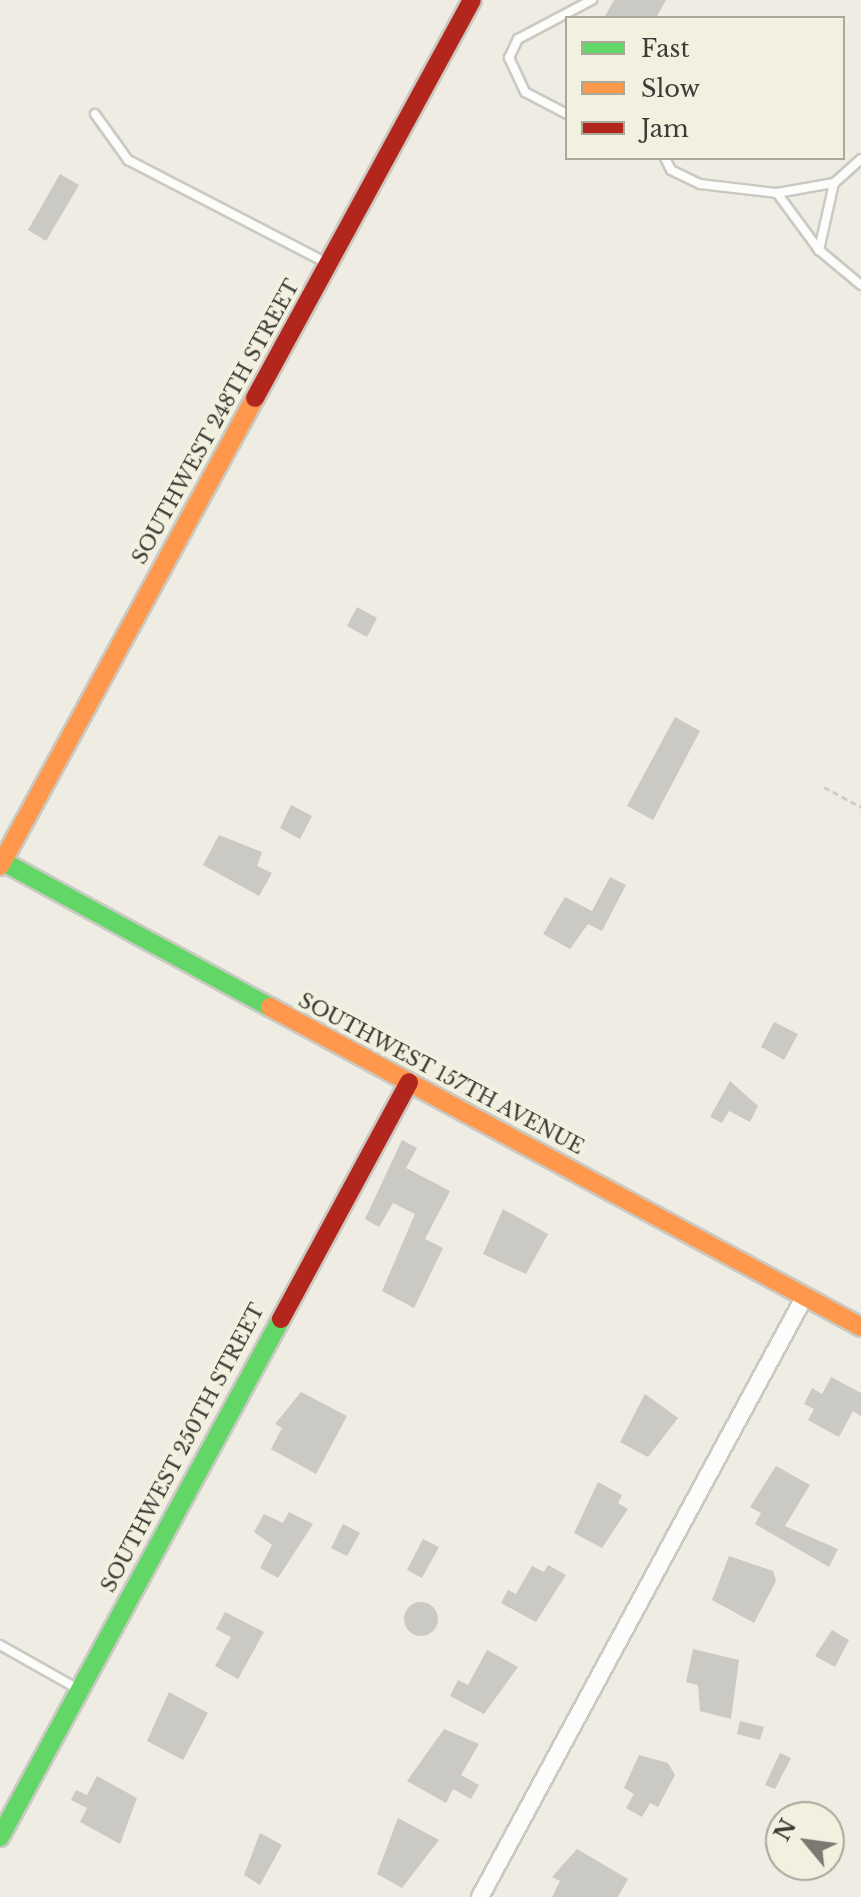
<!DOCTYPE html>
<style>
body{margin:0}
#map{position:relative;width:861px;height:1897px;overflow:hidden;background:#eeece3;font-family:"Libre Baskerville",serif}
div>[style]{position:absolute}
.building>*{inset:0;background:#cac9c3}
.round{border-radius:50%}
.path>*{height:3px;margin-top:-1.5px;transform-origin:0;background:repeating-linear-gradient(90deg,#ccccc9 0 6px,transparent 0 10px)}
.roads{filter:drop-shadow(2px 0 #cac9c2) drop-shadow(-2px 0 #cac9c2) drop-shadow(0 2px #cac9c2) drop-shadow(0 -2px #cac9c2)}
.lane>*{height:8px;margin:-4px;padding:0 4px;transform-origin:4px;border-radius:4px;background:#fcfcfb}
.street>*{height:16px;margin:-8px;padding:0 8px;transform-origin:8px;border-radius:8px;background:#fcfcfb}
.fast>*{height:18px;margin:-9px;padding:0 9px;transform-origin:9px;border-radius:9px;background:#63d668}
.slow>*{height:18px;margin:-9px;padding:0 9px;transform-origin:9px;border-radius:9px;background:#ff974d}
.jam>*{height:18px;margin:-9px;padding:0 9px;transform-origin:9px;border-radius:9px;background:#b3261e}
span{translate:-50% -50%;white-space:nowrap;text-align:center;line-height:1.15;-webkit-text-stroke:8px #f2f0df;paint-order:stroke}
.street-label{font-size:20px;color:#3c3b35}
.legend{position:absolute;left:565px;top:16px;width:280px;height:144px;box-sizing:border-box;background:#f2f0df;border:2px solid #a9a89b;margin:0;padding:10px 14px;list-style:none;font-size:24px;color:#3c3b35}
.legend li{display:flex;align-items:center;gap:16px;height:40px}
.legend b{width:40px;border:2px solid #a9a89b}
.north{position:absolute;left:765px;top:1801px;width:80px;height:80px;box-sizing:border-box;background:#f2f0df;border:2px solid #a9a89b;border-radius:50%;rotate:299deg;font-size:22px;font-weight:700;line-height:32px;text-align:center;color:#3c3b35}
.north::after{content:'';display:block;margin:auto;width:28px;height:36px;background:#7a7972;clip-path:polygon(50% 0,100% 100%,50% 72%,0 100%)}
</style>
<div id="map">
<div class="building">
<i style="clip-path:polygon(614px 0,666px 0,656px 18px,604px 18px)"></i>
<i style="clip-path:polygon(60px 174px,79px 185px,46px 241px,28px 230px)"></i>
<i style="clip-path:polygon(357px 607px,377px 618px,367px 637px,347px 626px)"></i>
<i style="clip-path:polygon(675px 717px,700px 731px,653px 820px,627px 806px)"></i>
<i style="clip-path:polygon(291px 805px,312px 816px,300px 839px,280px 828px)"></i>
<i style="clip-path:polygon(219px 835px,262px 852px,257px 866px,272px 873px,259px 896px,203px 865px)"></i>
<i style="clip-path:polygon(610px 877px,626px 885px,602px 931px,588px 924px,570px 949px,543px 934px,565px 897px,592px 911px)"></i>
<i style="clip-path:polygon(774px 1022px,798px 1034px,784px 1060px,761px 1047px)"></i>
<i style="clip-path:polygon(730px 1081px,758px 1106px,750px 1122px,729px 1111px,722px 1123px,710px 1117px)"></i>
<i style="clip-path:polygon(402px 1140px,417px 1148px,406px 1168px,450px 1191px,425px 1239px,443px 1248px,414px 1308px,382px 1291px,415px 1214px,393px 1203px,379px 1227px,365px 1219px)"></i>
<i style="clip-path:polygon(503px 1209px,548px 1234px,526px 1274px,483px 1254px)"></i>
<i style="clip-path:polygon(831px 1377px,861px 1393px,861px 1416px,853px 1411px,839px 1437px,808px 1420px,814px 1409px,804px 1404px,812px 1388px,822px 1394px)"></i>
<i style="clip-path:polygon(301px 1392px,347px 1416px,316px 1474px,271px 1449px,282px 1428px,275px 1424px)"></i>
<i style="clip-path:polygon(645px 1394px,678px 1418px,648px 1457px,620px 1442px)"></i>
<i style="clip-path:polygon(776px 1466px,810px 1485px,785px 1526px,838px 1549px,829px 1567px,755px 1524px,761px 1513px,750px 1507px)"></i>
<i style="clip-path:polygon(598px 1482px,622px 1495px,618px 1503px,628px 1509px,602px 1548px,574px 1533px)"></i>
<i style="clip-path:polygon(289px 1512px,313px 1524px,278px 1578px,260px 1568px,272px 1545px,254px 1532px,264px 1514px,283px 1523px)"></i>
<i style="clip-path:polygon(343px 1524px,360px 1533px,347px 1556px,331px 1548px)"></i>
<i style="clip-path:polygon(423px 1539px,439px 1547px,422px 1578px,407px 1570px)"></i>
<i style="clip-path:polygon(729px 1556px,773px 1571px,776px 1581px,754px 1623px,712px 1600px)"></i>
<i style="clip-path:polygon(548px 1565px,566px 1575px,536px 1622px,501px 1603px,508px 1590px,516px 1594px,532px 1566px,544px 1572px)"></i>
<i class="round" style="left:404px;top:1602px;width:34px;height:34px"></i>
<i style="clip-path:polygon(225px 1612px,264px 1632px,238px 1679px,215px 1666px,231px 1637px,216px 1629px)"></i>
<i style="clip-path:polygon(832px 1630px,849px 1640px,835px 1667px,815px 1656px)"></i>
<i style="clip-path:polygon(693px 1649px,739px 1660px,731px 1719px,700px 1711px,698px 1685px,686px 1682px)"></i>
<i style="clip-path:polygon(487px 1650px,518px 1667px,484px 1714px,450px 1696px,458px 1680px,468px 1685px)"></i>
<i style="clip-path:polygon(169px 1692px,208px 1713px,183px 1760px,147px 1741px)"></i>
<i style="clip-path:polygon(740px 1721px,764px 1727px,760px 1740px,737px 1734px)"></i>
<i style="clip-path:polygon(444px 1729px,479px 1744px,461px 1775px,479px 1785px,471px 1799px,453px 1789px,446px 1803px,407px 1781px)"></i>
<i style="clip-path:polygon(780px 1753px,791px 1758px,775px 1789px,765px 1785px)"></i>
<i style="clip-path:polygon(639px 1755px,668px 1763px,675px 1775px,658px 1807px,650px 1803px,642px 1817px,626px 1808px,634px 1794px,624px 1788px)"></i>
<i style="clip-path:polygon(97px 1776px,137px 1798px,120px 1844px,80px 1822px,87px 1808px,71px 1800px,76px 1790px,87px 1795px)"></i>
<i style="clip-path:polygon(398px 1818px,439px 1840px,402px 1888px,377px 1874px)"></i>
<i style="clip-path:polygon(260px 1833px,282px 1845px,260px 1885px,244px 1875px)"></i>
<i style="clip-path:polygon(577px 1849px,628px 1879px,618px 1897px,552px 1897px,560px 1881px,552px 1877px)"></i>
</div>
<div class="path">
<i style="left:824px;top:787px;width:42px;rotate:28.4deg"></i>
</div>
<div class="roads">
<div class="lane">
<i style="left:95px;top:114px;width:57px;rotate:54.3deg"></i>
<i style="left:128px;top:160px;width:224px;rotate:27.4deg"></i>
<i style="left:567px;top:114px;width:47px;rotate:-152.4deg"></i>
<i style="left:525px;top:92px;width:38px;rotate:-115deg"></i>
<i style="left:509px;top:58px;width:21px;rotate:-65deg"></i>
<i style="left:518px;top:39px;width:84px;rotate:-27.8deg"></i>
<i style="left:665px;top:158px;width:13px;rotate:63deg"></i>
<i style="left:671px;top:170px;width:32px;rotate:26deg"></i>
<i style="left:700px;top:184px;width:78px;rotate:6.7deg"></i>
<i style="left:777px;top:193px;width:58px;rotate:-10deg"></i>
<i style="left:861px;top:159px;width:36px;rotate:138deg"></i>
<i style="left:834px;top:183px;width:69px;rotate:102.6deg"></i>
<i style="left:819px;top:250px;width:55px;rotate:39.8deg"></i>
<i style="left:777px;top:193px;width:71px;rotate:53.6deg"></i>
<i style="left:0;top:1645px;width:90px;rotate:29.4deg"></i>
</div>
<div class="street">
<i style="left:480px;top:1897px;width:683px;rotate:-61.6deg"></i>
</div>
<div class="fast">
<i style="left:0;top:860px;width:307px;rotate:28.6deg"></i>
<i style="left:0;top:1837px;width:589px;rotate:-61.52deg"></i>
</div>
<div class="slow">
<i style="left:0;top:866px;width:533px;rotate:-61.42deg"></i>
<i style="left:270px;top:1007px;width:672px;rotate:28.43deg"></i>
</div>
<div class="jam">
<i style="left:255px;top:398px;width:453px;rotate:-61.4deg"></i>
<i style="left:281px;top:1319px;width:269px;rotate:-61.6deg"></i>
</div>
</div>
<div class="street-label">
<span style="left:216px;top:422px;rotate:-61deg">SOUTHWEST 248TH STREET</span>
<span style="left:441px;top:1074px;rotate:28deg">SOUTHWEST 157TH AVENUE</span>
<span style="left:183px;top:1448px;rotate:-62deg">SOUTHWEST 250TH STREET</span>
</div>
<ul class="legend">
<li><b style="height:10px;background:#63d668"></b>Fast</li>
<li><b style="height:10px;background:#ff974d"></b>Slow</li>
<li><b style="height:10px;background:#b3261e"></b>Jam</li>
</ul>
<div class="north">N</div>
</div>
